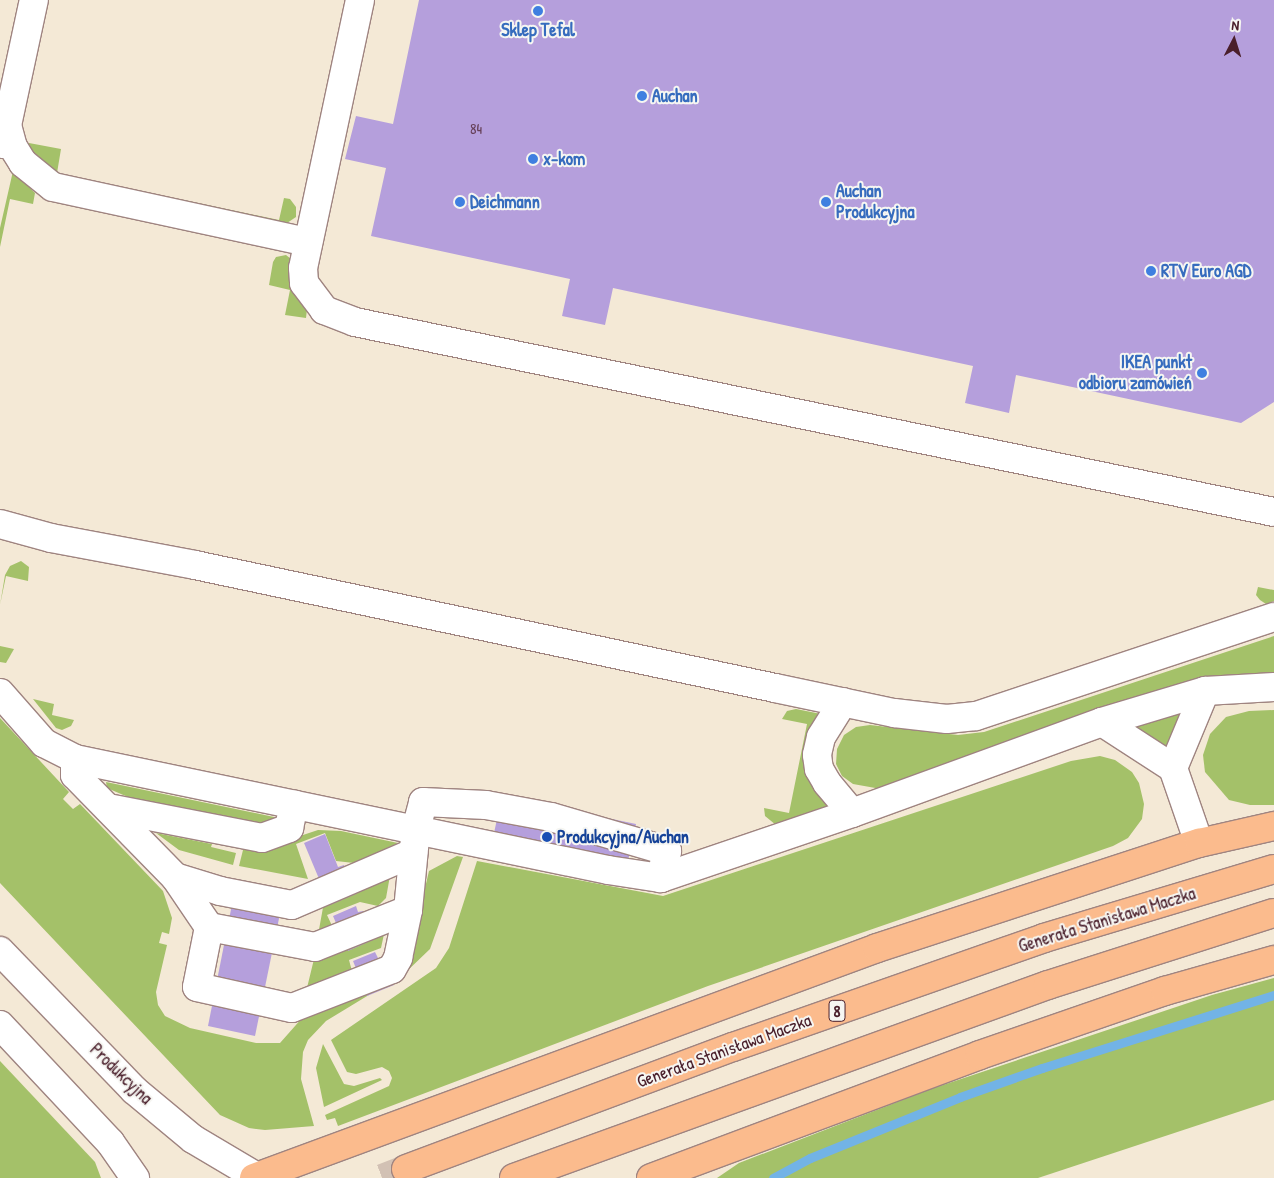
<!DOCTYPE html>
<meta charset="utf-8">
<style>
body{margin:0}
#map{position:relative;width:1274px;height:1178px;overflow:hidden;background:#f4e9d6;font-family:"Patrick Hand",sans-serif}
div>[style]{position:absolute}
.green>*{inset:0;background:#a4c169}
.stream>*{height:9px;margin:-4.5px;padding:0 4.5px;transform-origin:4.5px;border-radius:4.5px;background:#72b3e6}
.building>*{inset:0;background:#b59fdc}
.highway-tunnel>*{height:28px;margin-top:-14px;transform-origin:0;background:repeating-linear-gradient(90deg,#d2c1b4 0 28px,transparent 0 42px)}
.roads{filter:drop-shadow(1px 0 #9f8480) drop-shadow(-1px 0 #9f8480) drop-shadow(0 1px #9f8480) drop-shadow(0 -1px #9f8480)}
.minor>*{height:28px;margin:-14px;padding:0 14px;transform-origin:14px;border-radius:14px;background:#fff}
.major>*{height:28px;margin:-14px;padding:0 14px;transform-origin:14px;border-radius:14px;background:#fbbb8d}
.highway>*{height:28px;margin:-14px;padding:0 14px;transform-origin:14px;border-radius:14px;background:#fbbb8d}
.dots>*{width:14px;height:14px;translate:-50% -50%;box-sizing:border-box;border:2px solid #f6f6f2;border-radius:50%}
span{translate:-50% -50%;white-space:nowrap;text-align:center;line-height:1.15;-webkit-text-stroke:4px #f6f6f2;paint-order:stroke}
.number-label{font-size:15px;color:#653f57}
.number-label span{-webkit-text-stroke-width:0}
.shield-label span{padding:1px 4px;background:#f6f6f2;border:1px solid;border-radius:4px;-webkit-text-stroke-width:0}
.shield-label{font-size:16px;color:#4a1f2b;font-weight:700}
.shop-label{font-size:18px;color:#366cbe;font-weight:700}
.left{translate:0 -50%;text-align:left}
.right{translate:-100% -50%;text-align:right}
.transit-label{font-size:18px;color:#164399;font-weight:700}
.street-label{font-size:18px;color:#4a1f2b}
.north{position:absolute;left:1209px;top:15px;width:50px;height:50px;-webkit-text-stroke:4px #f6f6f2;paint-order:stroke;rotate:5deg;font-size:14px;font-weight:700;line-height:20px;text-align:center;color:#4a1f2b}
.north::after{content:'';display:block;margin:auto;width:18px;height:22px;background:#4a1f2b;clip-path:polygon(50% 0,100% 100%,50% 72%,0 100%)}
</style>
<div id="map">
<div class="green">
<i style="clip-path:polygon(29px 143px,61px 149px,57px 173px,279px 220px,284px 198px,290px 199px,296px 207px,296px 217px,284px 225px,63px 177px,40px 165px,28px 147px)"></i>
<i style="clip-path:polygon(13px 171px,35px 193px,33px 204px,10px 199px,0 247px,0 228px)"></i>
<i style="clip-path:polygon(286px 255px,291px 259px,307px 309px,306px 318px,285px 315px,290px 290px,269px 285px,273px 262px,276px 257px)"></i>
<i style="clip-path:polygon(21px 561px,29px 567px,28px 581px,6px 576px,0 605px,5px 575px,10px 566px)"></i>
<i style="clip-path:polygon(1258px 587px,1274px 590px,1274px 601px,1266px 604px,1260px 600px,1256px 595px)"></i>
<i style="clip-path:polygon(1274px 636px,1274px 672px,1184px 682px,881px 789px,853px 784px,842px 776px,836px 764px,837px 749px,844px 735px,856px 727px,870px 725px,958px 735px,984px 732px)"></i>
<i style="clip-path:polygon(0 646px,14px 649px,6px 663px,0 662px)"></i>
<i style="clip-path:polygon(33px 699px,54px 704px,52px 715px,74px 720px,71px 726px,62px 730px,56px 728px)"></i>
<i style="clip-path:polygon(1184px 706px,1167px 756px,1125px 725px)"></i>
<i style="clip-path:polygon(796px 709px,826px 715px,832px 806px,776px 825px,765px 816px,764px 808px,789px 813px,807px 724px,782px 719px,787px 711px)"></i>
<i style="clip-path:polygon(1274px 710px,1274px 805px,1250px 805px,1229px 800px,1205px 772px,1203px 755px,1210px 734px,1226px 717px,1249px 711px)"></i>
<i style="clip-path:polygon(0 718px,69px 792px,63px 799px,73px 809px,80px 804px,163px 891px,172px 918px,169px 934px,162px 932px,159px 943px,167px 945px,156px 992px,158px 1005px,165px 1016px,190px 1028px,256px 1043px,280px 1043px,303px 1017px,409px 956px,429px 871px,457px 856px,463px 857px,430px 949px,405px 973px,326px 1021px,308px 1040px,303px 1052px,301px 1079px,314px 1126px,265px 1130px,249px 1128px,220px 1115px,0 883px)"></i>
<i style="clip-path:polygon(1100px 756px,1115px 760px,1132px 772px,1139px 783px,1144px 804px,1142px 819px,1128px 838px,1113px 846px,708px 986px,338px 1126px,335px 1118px,327px 1120px,325px 1115px,389px 1086px,392px 1078px,389px 1071px,382px 1067px,356px 1074px,347px 1072px,331px 1040px,436px 968px,449px 948px,477px 861px,663px 896px,1071px 761px)"></i>
<i style="clip-path:polygon(106px 782px,274px 817px,276px 818px,263px 823px,246px 824px,135px 800px,107px 788px)"></i>
<i style="clip-path:polygon(318px 830px,341px 831px,398px 843px,354px 863px,336px 861px,325px 833px,296px 844px,308px 879px,239px 866px,244px 846px,294px 838px)"></i>
<i style="clip-path:polygon(156px 833px,212px 844px,211px 847px,236px 853px,233px 865px,179px 850px)"></i>
<i style="clip-path:polygon(391px 870px,386px 898px,378px 906px,360px 902px,327px 915px,334px 930px,318px 935px,324px 902px)"></i>
<i style="clip-path:polygon(386px 925px,381px 948px,349px 960px,353px 975px,306px 992px,314px 959px)"></i>
<i style="clip-path:polygon(1274px 978px,1274px 1100px,1038px 1178px,717px 1178px,739px 1163px,931px 1089px,1212px 995px)"></i>
<i style="clip-path:polygon(323px 1044px,344px 1084px,354px 1086px,380px 1078px,382px 1080px,324px 1107px,316px 1068px)"></i>
<i style="clip-path:polygon(0 1061px,95px 1162px,101px 1178px,0 1178px)"></i>
</div>
<div class="stream">
<i style="left:773px;top:1178px;width:42px;rotate:-28.4deg"></i>
<i style="left:810px;top:1158px;width:162px;rotate:-22.1deg"></i>
<i style="left:960px;top:1097px;width:87px;rotate:-19.5deg"></i>
<i style="left:1042px;top:1068px;width:243px;rotate:-17.5deg"></i>
</div>
<div class="building">
<i style="clip-path:polygon(419px 0,1274px 0,1274px 402px,1241px 423px,1016px 375px,1009px 413px,965px 403px,973px 366px,613px 288px,605px 325px,562px 316px,570px 279px,371px 236px,386px 168px,345px 159px,356px 116px,393px 124px)"></i>
<i style="clip-path:polygon(502px 796px,636px 824px,628px 861px,494px 833px)"></i>
<i style="clip-path:polygon(325px 834px,338px 867px,344px 865px,356px 894px,330px 905px,304px 843px)"></i>
<i style="clip-path:polygon(237px 879px,285px 889px,255px 1036px,208px 1026px)"></i>
<i style="clip-path:polygon(356px 906px,358px 912px,363px 911px,375px 939px,348px 951px,333px 916px)"></i>
<i style="clip-path:polygon(375px 952px,378px 958px,383px 957px,394px 985px,367px 996px,353px 961px)"></i>
</div>
<div class="highway-tunnel">
<i style="left:382px;top:1178px;width:26px;rotate:-21deg"></i>
</div>
<div class="roads">
<div class="minor">
<i style="left:360px;top:0;width:274px;rotate:102deg"></i>
<i style="left:303px;top:268px;width:15px;rotate:86deg"></i>
<i style="left:304px;top:283px;width:34px;rotate:53deg"></i>
<i style="left:324px;top:310px;width:33px;rotate:21deg"></i>
<i style="left:355px;top:322px;width:938px;rotate:11.68deg"></i>
<i style="left:7px;top:125px;width:23px;rotate:75deg"></i>
<i style="left:13px;top:147px;width:19px;rotate:58deg"></i>
<i style="left:23px;top:163px;width:38px;rotate:39deg"></i>
<i style="left:53px;top:187px;width:261px;rotate:12.2deg"></i>
<i style="left:3px;top:144px;width:147px;rotate:-77.9deg"></i>
<i style="left:0;top:524px;width:53px;rotate:15.4deg"></i>
<i style="left:51px;top:538px;width:147px;rotate:10.6deg"></i>
<i style="left:195px;top:565px;width:593px;rotate:11.97deg"></i>
<i style="left:775px;top:688px;width:122px;rotate:11.9deg"></i>
<i style="left:894px;top:713px;width:53px;rotate:6.5deg"></i>
<i style="left:947px;top:719px;width:29px;rotate:-6deg"></i>
<i style="left:976px;top:716px;width:314px;rotate:-18.4deg"></i>
<i style="left:0;top:693px;width:67px;rotate:48.7deg"></i>
<i style="left:44px;top:743px;width:35px;rotate:27deg"></i>
<i style="left:75px;top:759px;width:544px;rotate:11.76deg"></i>
<i style="left:608px;top:870px;width:54px;rotate:8.6deg"></i>
<i style="left:661px;top:878px;width:202px;rotate:-18.8deg"></i>
<i style="left:852px;top:813px;width:266px;rotate:-20deg"></i>
<i style="left:1102px;top:722px;width:108px;rotate:-16.8deg"></i>
<i style="left:1205px;top:691px;width:69px;rotate:-3.3deg"></i>
<i style="left:843px;top:702px;width:41px;rotate:122.2deg"></i>
<i style="left:821px;top:737px;width:18px;rotate:103deg"></i>
<i style="left:817px;top:755px;width:14px;rotate:82deg"></i>
<i style="left:819px;top:769px;width:16px;rotate:60deg"></i>
<i style="left:827px;top:783px;width:39px;rotate:50deg"></i>
<i style="left:1102px;top:722px;width:85px;rotate:32.9deg"></i>
<i style="left:1173px;top:768px;width:79px;rotate:70.9deg"></i>
<i style="left:75px;top:759px;width:16px;rotate:90deg"></i>
<i style="left:75px;top:775px;width:143px;rotate:45.6deg"></i>
<i style="left:175px;top:877px;width:60px;rotate:55.8deg"></i>
<i style="left:209px;top:927px;width:108px;rotate:10.7deg"></i>
<i style="left:315px;top:947px;width:100px;rotate:-21.7deg"></i>
<i style="left:408px;top:910px;width:81px;rotate:-84.4deg"></i>
<i style="left:416px;top:829px;width:28px;rotate:-75deg"></i>
<i style="left:423px;top:802px;width:63px;rotate:2.7deg"></i>
<i style="left:486px;top:805px;width:66px;rotate:10.5deg"></i>
<i style="left:551px;top:817px;width:121px;rotate:16.3deg"></i>
<i style="left:667px;top:851px;width:28px;rotate:103deg"></i>
<i style="left:1173px;top:768px;width:83px;rotate:-67.4deg"></i>
<i style="left:108px;top:808px;width:157px;rotate:11deg"></i>
<i style="left:262px;top:838px;width:29px;rotate:-20deg"></i>
<i style="left:289px;top:828px;width:24px;rotate:-78deg"></i>
<i style="left:175px;top:877px;width:47px;rotate:17.3deg"></i>
<i style="left:220px;top:891px;width:73px;rotate:11deg"></i>
<i style="left:292px;top:905px;width:132px;rotate:-23.3deg"></i>
<i style="left:209px;top:927px;width:61px;rotate:101.3deg"></i>
<i style="left:197px;top:987px;width:97px;rotate:12.5deg"></i>
<i style="left:292px;top:1008px;width:107px;rotate:-21.3deg"></i>
<i style="left:392px;top:969px;width:13px;rotate:-61deg"></i>
<i style="left:398px;top:958px;width:49px;rotate:-78.2deg"></i>
<i style="left:0;top:951px;width:193px;rotate:46deg"></i>
<i style="left:134px;top:1090px;width:77px;rotate:39.7deg"></i>
<i style="left:193px;top:1139px;width:74px;rotate:30.7deg"></i>
<i style="left:0;top:1025px;width:161px;rotate:46.8deg"></i>
<i style="left:110px;top:1142px;width:44px;rotate:55.2deg"></i>
</div>
<div class="major">
<i style="left:254px;top:1178px;width:664px;rotate:-20.26deg"></i>
<i style="left:877px;top:948px;width:339px;rotate:-18.1deg"></i>
</div>
<div class="highway">
<i style="left:1199px;top:843px;width:77px;rotate:-12.8deg"></i>
<i style="left:406px;top:1169px;width:349px;rotate:-20.5deg"></i>
<i style="left:733px;top:1047px;width:330px;rotate:-19.3deg"></i>
<i style="left:1044px;top:938px;width:240px;rotate:-16.7deg"></i>
<i style="left:514px;top:1178px;width:568px;rotate:-19.87deg"></i>
<i style="left:1048px;top:985px;width:237px;rotate:-17.7deg"></i>
<i style="left:651px;top:1178px;width:351px;rotate:-20.5deg"></i>
<i style="left:980px;top:1055px;width:196px;rotate:-19.1deg"></i>
<i style="left:1165px;top:991px;width:113px;rotate:-15.9deg"></i>
</div>
</div>
<div class="dots">
<i style="left:538px;top:11px;background:#3f7fe0"></i>
<i style="left:642px;top:96px;background:#3f7fe0"></i>
<i style="left:533px;top:159px;background:#3f7fe0"></i>
<i style="left:460px;top:202px;background:#3f7fe0"></i>
<i style="left:826px;top:202px;background:#3f7fe0"></i>
<i style="left:1151px;top:271px;background:#3f7fe0"></i>
<i style="left:1202px;top:373px;background:#3f7fe0"></i>
<i style="left:547px;top:837px;background:#1a4fb4"></i>
</div>
<div class="number-label">
<span style="left:476px;top:129px">84</span>
</div>
<div class="shield-label">
<span style="left:837px;top:1011px">8</span>
</div>
<div class="shop-label">
<span style="left:538px;top:30px">Sklep Tefal</span>
<span class="left" style="left:652px;top:96px">Auchan</span>
<span class="left" style="left:543px;top:159px">x-kom</span>
<span class="left" style="left:836px;top:202px">Auchan<br>Produkcyjna</span>
<span class="left" style="left:470px;top:202px">Deichmann</span>
<span class="left" style="left:1161px;top:271px">RTV Euro AGD</span>
<span class="right" style="left:1192px;top:373px">IKEA punkt<br>odbioru zamówień</span>
</div>
<div class="transit-label">
<span class="left" style="left:557px;top:837px">Produkcyjna/Auchan</span>
</div>
<div class="street-label">
<span style="left:1107px;top:920px;rotate:-17deg">Generała Stanisława Maczka</span>
<span style="left:724px;top:1051px;rotate:-20deg">Generała Stanisława Maczka</span>
<span style="left:121px;top:1074px;rotate:44deg">Produkcyjna</span>
</div>
<div class="north">N</div>
</div>
